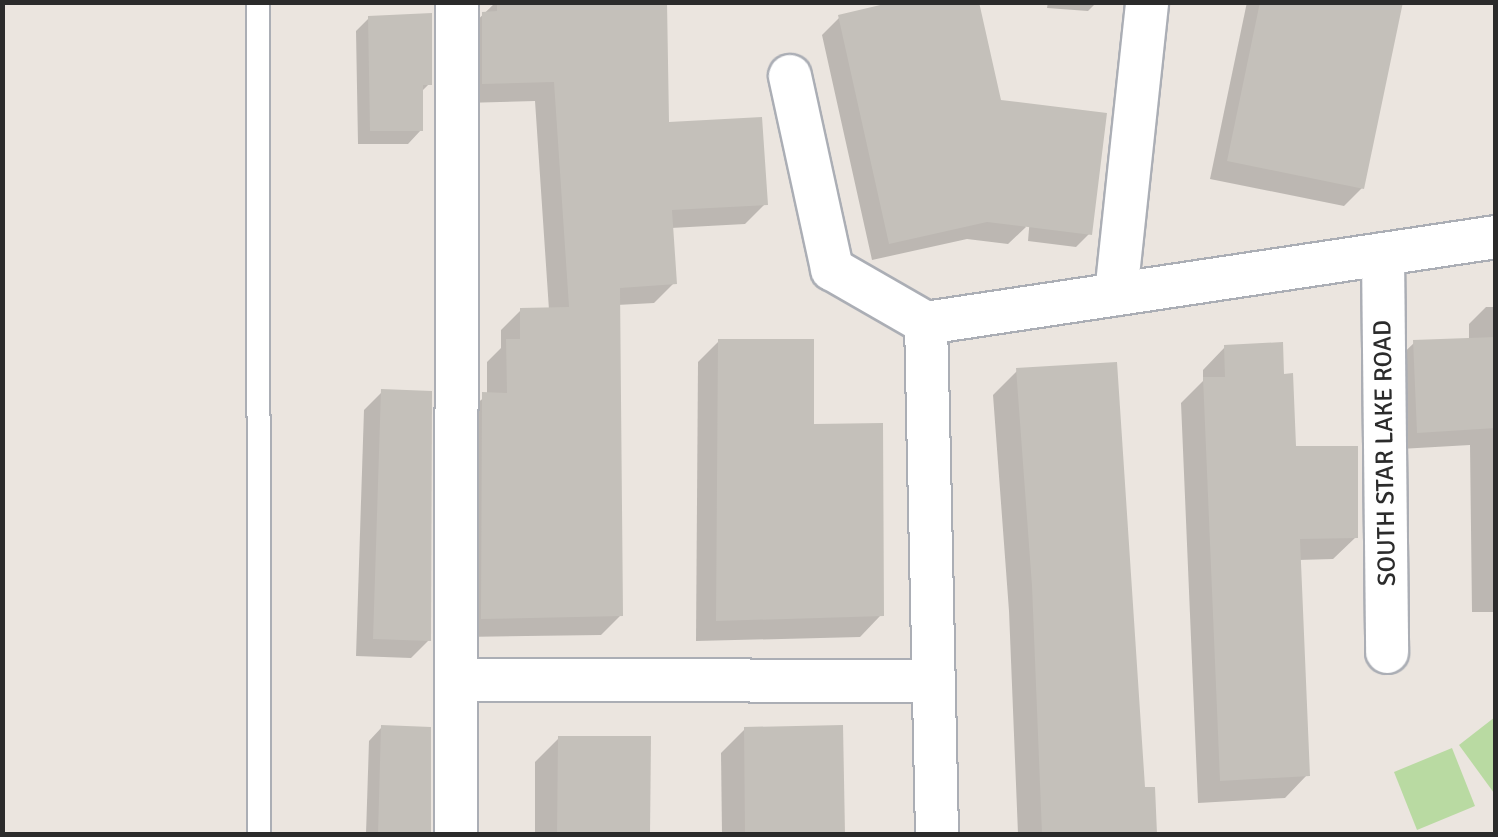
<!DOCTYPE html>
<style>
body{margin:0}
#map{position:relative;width:1498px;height:837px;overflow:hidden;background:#ebe5df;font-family:Signika,sans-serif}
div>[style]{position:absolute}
.green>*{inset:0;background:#b9daa2}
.shadow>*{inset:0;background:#0003}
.building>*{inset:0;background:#c4c0ba}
.roads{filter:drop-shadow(2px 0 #abaeb5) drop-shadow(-2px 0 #abaeb5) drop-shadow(0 2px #abaeb5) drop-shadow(0 -2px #abaeb5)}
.lane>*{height:22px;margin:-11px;padding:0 11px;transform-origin:11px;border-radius:11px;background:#fff}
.street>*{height:42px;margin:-21px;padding:0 21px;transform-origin:21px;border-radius:21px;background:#fff}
span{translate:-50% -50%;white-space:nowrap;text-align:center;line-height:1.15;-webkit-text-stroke:10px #fff;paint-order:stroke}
.street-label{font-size:25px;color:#2b2b2b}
.frame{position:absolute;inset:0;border:5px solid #2b2b2b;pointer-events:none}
</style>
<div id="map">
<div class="green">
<i style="clip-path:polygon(1495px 717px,1496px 792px,1494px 793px,1459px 745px)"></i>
<i style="clip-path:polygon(1452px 748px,1475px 806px,1417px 830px,1394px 772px)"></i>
</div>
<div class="shadow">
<i style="clip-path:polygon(496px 2px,665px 2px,666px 125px,765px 204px,745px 224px,671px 228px,674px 283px,654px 303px,617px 305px,621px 615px,601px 635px,462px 637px,463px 415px,487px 395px,487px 362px,501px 348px,501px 330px,521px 310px,549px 310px,535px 101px,463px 103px,463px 34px)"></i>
<i style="clip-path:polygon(1048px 2px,1097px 2px,1088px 11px,1047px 8px)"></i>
<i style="clip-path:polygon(1247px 2px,1400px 2px,1362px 188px,1344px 206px,1210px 179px)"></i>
<i style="clip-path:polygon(840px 17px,1026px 227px,1008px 244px,967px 239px,872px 260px,822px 35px)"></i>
<i style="clip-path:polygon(369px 18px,429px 84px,420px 93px,421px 130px,408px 144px,358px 144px,356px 31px)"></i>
<i style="clip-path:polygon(1038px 122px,1089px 234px,1076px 247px,1028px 241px)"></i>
<i style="clip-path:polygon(1486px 307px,1496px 307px,1496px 612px,1472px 612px,1470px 445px,1400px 449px,1396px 360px,1414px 343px,1469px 341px,1469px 324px)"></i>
<i style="clip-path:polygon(719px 341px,811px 427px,881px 615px,860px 637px,696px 641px,698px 362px)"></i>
<i style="clip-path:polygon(1225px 347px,1282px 377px,1293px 449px,1356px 537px,1333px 559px,1298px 560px,1307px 775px,1285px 798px,1198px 803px,1181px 403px,1203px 381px,1203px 370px)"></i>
<i style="clip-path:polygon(1017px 371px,1143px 790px,1153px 789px,1154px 834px,1018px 834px,1009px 611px,993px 395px)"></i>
<i style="clip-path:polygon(382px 392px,429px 640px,411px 658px,356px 656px,364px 410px)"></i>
<i style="clip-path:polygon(382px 727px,429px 729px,431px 834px,366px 834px,369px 741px)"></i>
<i style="clip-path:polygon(841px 727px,843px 834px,722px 834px,721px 753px,745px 729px)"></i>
<i style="clip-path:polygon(559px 738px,648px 738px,647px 834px,535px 834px,535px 762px)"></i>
</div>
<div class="building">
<i style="clip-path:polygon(497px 2px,667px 2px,669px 122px,762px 117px,768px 205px,672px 210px,677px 284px,620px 288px,623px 616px,481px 619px,482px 392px,507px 393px,506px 339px,520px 339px,520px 308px,569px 307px,554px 82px,482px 84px,482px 12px,497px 11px)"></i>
<i style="clip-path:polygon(893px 2px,979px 2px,1001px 100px,1107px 113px,1092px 235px,987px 222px,889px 244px,838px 15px)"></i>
<i style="clip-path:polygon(1260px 2px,1403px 2px,1364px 189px,1227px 161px)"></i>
<i style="clip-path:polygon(432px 13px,432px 85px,423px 85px,423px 131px,370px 131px,368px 16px)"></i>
<i style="clip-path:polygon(1496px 337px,1496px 428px,1417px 433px,1413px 340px)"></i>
<i style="clip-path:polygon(718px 339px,814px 339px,814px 424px,883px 423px,884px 616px,716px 621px)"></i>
<i style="clip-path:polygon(1283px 342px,1284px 374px,1293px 373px,1296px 446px,1358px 446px,1358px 538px,1300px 539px,1310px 776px,1220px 781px,1203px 377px,1225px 377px,1224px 345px)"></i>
<i style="clip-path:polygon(1117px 362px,1145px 787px,1155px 787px,1157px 834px,1042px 834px,1032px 586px,1016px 368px)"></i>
<i style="clip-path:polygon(381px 389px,432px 391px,431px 641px,373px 639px)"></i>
<i style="clip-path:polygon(381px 725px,431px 727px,431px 834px,378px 834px)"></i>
<i style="clip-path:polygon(843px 725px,845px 834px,745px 834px,744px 727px)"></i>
<i style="clip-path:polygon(558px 736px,651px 736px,650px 834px,557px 834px)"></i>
</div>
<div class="roads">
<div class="lane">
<i style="left:258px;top:2px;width:832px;rotate:89.93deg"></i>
</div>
<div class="street">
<i style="left:790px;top:76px;width:198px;rotate:77.7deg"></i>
<i style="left:832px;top:269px;width:108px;rotate:29.9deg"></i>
<i style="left:1383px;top:254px;width:398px;rotate:89.4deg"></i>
<i style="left:1116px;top:294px;width:294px;rotate:-83.9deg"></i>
<i style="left:457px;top:680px;width:477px;rotate:0.1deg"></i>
<i style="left:456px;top:834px;width:832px;rotate:-89.93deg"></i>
<i style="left:937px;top:834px;width:511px;rotate:-91.23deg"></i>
<i style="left:926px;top:323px;width:576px;rotate:-8.58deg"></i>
</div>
</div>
<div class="street-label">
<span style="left:1385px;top:453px;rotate:-91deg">SOUTH STAR LAKE ROAD</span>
</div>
<div class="frame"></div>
</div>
